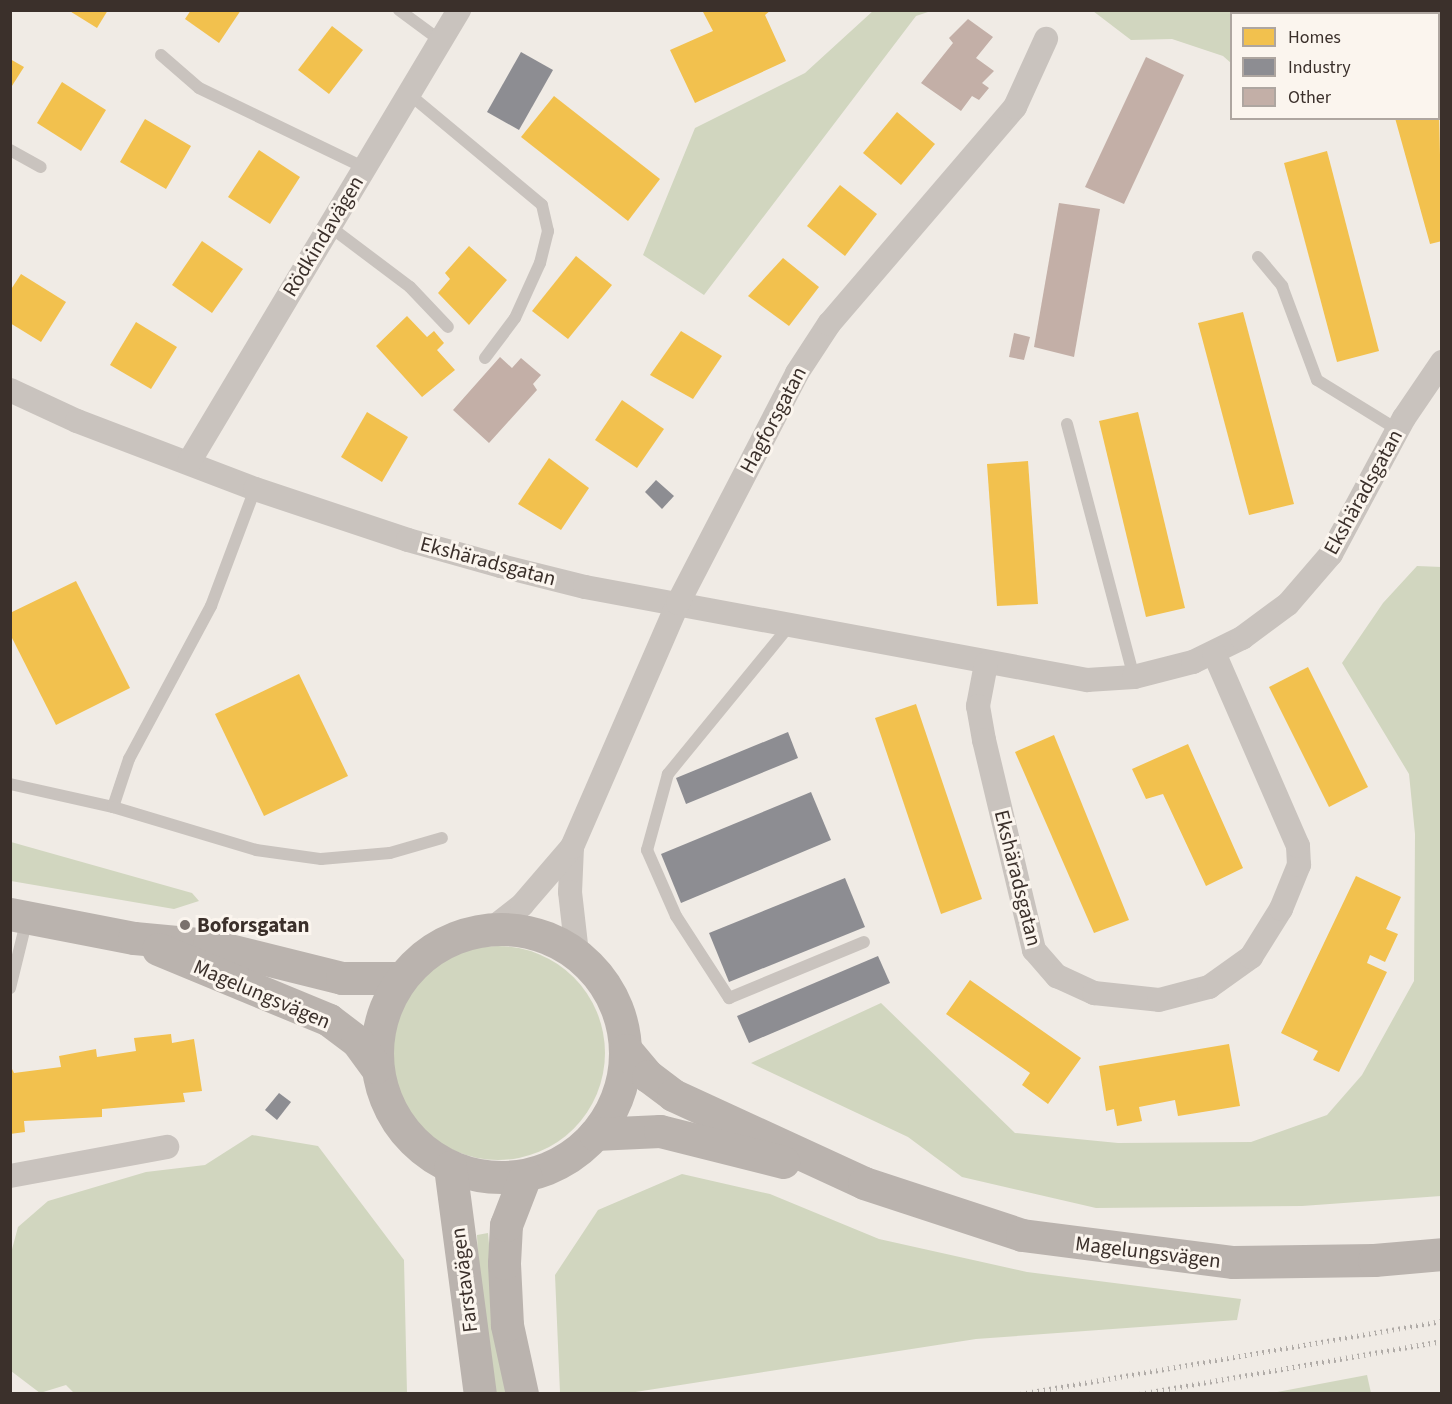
<!DOCTYPE html>
<meta charset="utf-8">
<style>
body{margin:0}
#map{position:relative;width:1452px;height:1404px;overflow:hidden;background:#f0ebe5;font-family:"Source Sans 3",sans-serif}
div>[style]{position:absolute}
.green>*{inset:0;background:#d1d6bf}
.round{border-radius:50%}
.homes>*{inset:0;background:#f2c14e}
.industry>*{inset:0;background:#8d8d92}
.building>*{inset:0;background:#c3afa7}
.lane>*{height:12px;margin:-6px;padding:0 6px;transform-origin:6px;border-radius:6px;background:#c9c3be}
.street>*{height:24px;margin:-12px;padding:0 12px;transform-origin:12px;border-radius:12px;background:#c9c3be}
.secondary>*{height:33px;margin:-16.5px;padding:0 16.5px;transform-origin:16.5px;border-radius:16.5px;background:#bab3ae}
.secondary>.ring{margin:-16.5px;padding:0;box-sizing:content-box;background:none;border:33px solid #bab3ae;border-radius:50%}
.rail>*{height:4.5px;margin-top:-2.25px;transform-origin:0;background:repeating-linear-gradient(90deg,#b1aca8 0 1.5px,transparent 0 6px)}
.dots>*{width:16px;height:16px;translate:-50% -50%;box-sizing:border-box;border:3px solid #fbf5ee;border-radius:50%}
span{translate:-50% -50%;white-space:nowrap;text-align:center;line-height:1.15;-webkit-text-stroke:6px #fbf5ee;paint-order:stroke}
.street-label{font-size:21px;color:#3b302b}
.poi-label{font-size:21px;color:#3b302b;font-weight:700}
.left{translate:0 -50%;text-align:left}
.frame{position:absolute;inset:0;border:12px solid #3b302b;pointer-events:none}
.legend{position:absolute;left:1230px;top:12px;width:210px;height:108px;box-sizing:border-box;background:#fbf5ee;border:2px solid #aea6a0;margin:0;padding:8px 10px;list-style:none;font-size:18px;color:#3b302b}
.legend li{display:flex;align-items:center;gap:12px;height:30px}
.legend b{width:30px;border:2px solid #aea6a0}
</style>
<div id="map">
<div class="green">
<i style="clip-path:polygon(874px 10px,931px 11px,916px 16px,704px 295px,643px 255px,695px 128px,805px 73px)"></i>
<i style="clip-path:polygon(1093px 11px,1441px 11px,1441px 86px,1439px 87px,1438px 14px,1232px 14px,1231px 63px,1223px 56px,1172px 39px,1131px 40px)"></i>
<i style="clip-path:polygon(1417px 566px,1442px 567px,1441px 1196px,1302px 1206px,1096px 1208px,962px 1177px,908px 1137px,751px 1063px,881px 1003px,1015px 1133px,1118px 1143px,1251px 1142px,1327px 1115px,1362px 1075px,1414px 981px,1415px 834px,1409px 774px,1342px 663px,1383px 603px)"></i>
<i style="clip-path:polygon(11px 842px,192px 893px,199px 901px,174px 909px,11px 881px)"></i>
<i class="round" style="left:391px;top:946px;width:214px;height:214px"></i>
<i style="clip-path:polygon(252px 1135px,318px 1146px,404px 1260px,407px 1393px,75px 1394px,66px 1385px,40px 1393px,11px 1371px,11px 1253px,18px 1227px,48px 1201px,146px 1172px,205px 1165px)"></i>
<i style="clip-path:polygon(682px 1174px,770px 1194px,879px 1239px,1027px 1272px,1241px 1299px,1237px 1320px,976px 1339px,629px 1393px,560px 1393px,555px 1275px,598px 1210px)"></i>
<i style="clip-path:polygon(488px 1233px,498px 1343px,509px 1393px,495px 1393px,480px 1304px,477px 1235px)"></i>
<i style="clip-path:polygon(1367px 1375px,1371px 1393px,1272px 1393px)"></i>
</div>
<div class="homes">
<i style="clip-path:polygon(68px 10px,108px 10px,97px 28px)"></i>
<i style="clip-path:polygon(191px 10px,241px 10px,219px 43px,185px 19px)"></i>
<i style="clip-path:polygon(702px 10px,771px 10px,765px 15px,786px 61px,695px 103px,670px 50px,713px 31px)"></i>
<i style="clip-path:polygon(332px 26px,363px 50px,329px 94px,298px 70px)"></i>
<i style="clip-path:polygon(10px 59px,24px 67px,10px 89px)"></i>
<i style="clip-path:polygon(62px 82px,106px 110px,81px 151px,37px 123px)"></i>
<i style="clip-path:polygon(554px 96px,660px 179px,628px 221px,521px 137px)"></i>
<i style="clip-path:polygon(897px 112px,935px 144px,901px 185px,863px 153px)"></i>
<i style="clip-path:polygon(1439px 112px,1442px 241px,1430px 244px,1395px 118px,1438px 118px)"></i>
<i style="clip-path:polygon(145px 119px,191px 146px,166px 189px,120px 162px)"></i>
<i style="clip-path:polygon(259px 150px,300px 177px,270px 224px,228px 197px)"></i>
<i style="clip-path:polygon(1327px 151px,1379px 351px,1337px 362px,1284px 163px)"></i>
<i style="clip-path:polygon(840px 185px,877px 214px,845px 256px,807px 226px)"></i>
<i style="clip-path:polygon(202px 241px,243px 269px,212px 313px,172px 285px)"></i>
<i style="clip-path:polygon(469px 246px,507px 280px,469px 325px,438px 293px,450px 279px,445px 273px)"></i>
<i style="clip-path:polygon(576px 256px,612px 285px,568px 339px,532px 311px)"></i>
<i style="clip-path:polygon(783px 258px,819px 287px,789px 326px,748px 296px)"></i>
<i style="clip-path:polygon(21px 274px,66px 302px,41px 342px,10px 323px,10px 291px)"></i>
<i style="clip-path:polygon(1243px 312px,1294px 504px,1249px 515px,1198px 323px)"></i>
<i style="clip-path:polygon(407px 316px,427px 337px,434px 331px,444px 343px,437px 350px,455px 370px,422px 397px,376px 346px)"></i>
<i style="clip-path:polygon(136px 322px,177px 347px,151px 389px,110px 365px)"></i>
<i style="clip-path:polygon(681px 331px,722px 356px,693px 399px,650px 375px)"></i>
<i style="clip-path:polygon(622px 400px,664px 429px,637px 468px,595px 440px)"></i>
<i style="clip-path:polygon(367px 412px,408px 437px,382px 482px,341px 457px)"></i>
<i style="clip-path:polygon(1138px 412px,1185px 608px,1146px 617px,1099px 421px)"></i>
<i style="clip-path:polygon(549px 458px,589px 488px,561px 530px,518px 504px)"></i>
<i style="clip-path:polygon(1028px 461px,1038px 604px,997px 606px,987px 464px)"></i>
<i style="clip-path:polygon(76px 581px,130px 688px,56px 725px,10px 634px,10px 613px)"></i>
<i style="clip-path:polygon(1308px 667px,1368px 787px,1329px 807px,1269px 687px)"></i>
<i style="clip-path:polygon(299px 674px,348px 776px,264px 816px,215px 714px)"></i>
<i style="clip-path:polygon(916px 704px,982px 899px,941px 914px,875px 718px)"></i>
<i style="clip-path:polygon(1054px 735px,1129px 920px,1094px 933px,1015px 752px)"></i>
<i style="clip-path:polygon(1188px 744px,1243px 868px,1206px 886px,1163px 794px,1146px 799px,1132px 769px)"></i>
<i style="clip-path:polygon(1356px 876px,1401px 897px,1386px 929px,1398px 934px,1385px 962px,1370px 955px,1367px 963px,1387px 972px,1339px 1072px,1313px 1060px,1318px 1051px,1281px 1033px)"></i>
<i style="clip-path:polygon(970px 980px,1081px 1058px,1048px 1104px,1022px 1085px,1030px 1073px,946px 1014px)"></i>
<i style="clip-path:polygon(171px 1034px,172px 1043px,194px 1039px,202px 1091px,183px 1093px,185px 1102px,102px 1109px,102px 1117px,24px 1121px,25px 1132px,10px 1134px,10px 1065px,14px 1073px,61px 1067px,59px 1056px,96px 1049px,97px 1057px,136px 1051px,134px 1038px)"></i>
<i style="clip-path:polygon(1229px 1044px,1240px 1106px,1178px 1116px,1175px 1100px,1139px 1107px,1142px 1121px,1117px 1126px,1114px 1109px,1106px 1111px,1099px 1066px)"></i>
</div>
<div class="industry">
<i style="clip-path:polygon(521px 52px,553px 70px,519px 130px,487px 112px)"></i>
<i style="clip-path:polygon(656px 480px,674px 496px,662px 509px,645px 492px)"></i>
<i style="clip-path:polygon(788px 732px,798px 758px,686px 804px,676px 778px)"></i>
<i style="clip-path:polygon(811px 792px,831px 840px,681px 903px,661px 854px)"></i>
<i style="clip-path:polygon(845px 878px,865px 927px,729px 982px,709px 933px)"></i>
<i style="clip-path:polygon(878px 956px,890px 983px,749px 1043px,737px 1016px)"></i>
<i style="clip-path:polygon(279px 1093px,291px 1102px,277px 1120px,265px 1110px)"></i>
</div>
<div class="building">
<i style="clip-path:polygon(968px 19px,993px 37px,976px 58px,994px 71px,982px 83px,989px 88px,979px 100px,972px 96px,961px 111px,921px 83px,953px 43px,949px 38px)"></i>
<i style="clip-path:polygon(1146px 57px,1184px 75px,1124px 204px,1085px 187px)"></i>
<i style="clip-path:polygon(1059px 203px,1100px 209px,1074px 357px,1034px 347px)"></i>
<i style="clip-path:polygon(1014px 333px,1030px 337px,1024px 360px,1009px 357px)"></i>
<i style="clip-path:polygon(500px 357px,512px 368px,521px 358px,541px 375px,533px 384px,537px 390px,489px 443px,453px 410px)"></i>
</div>
<div class="lane">
<i style="left:399px;top:10px;width:52px;rotate:36.4deg"></i>
<i style="left:161px;top:55px;width:50px;rotate:41deg"></i>
<i style="left:199px;top:88px;width:184px;rotate:25.7deg"></i>
<i style="left:409px;top:94px;width:173px;rotate:39.8deg"></i>
<i style="left:542px;top:205px;width:27px;rotate:77deg"></i>
<i style="left:548px;top:231px;width:33px;rotate:104deg"></i>
<i style="left:540px;top:263px;width:60px;rotate:114.4deg"></i>
<i style="left:515px;top:318px;width:50px;rotate:126.9deg"></i>
<i style="left:10px;top:150px;width:35px;rotate:29deg"></i>
<i style="left:329px;top:226px;width:101px;rotate:37deg"></i>
<i style="left:410px;top:287px;width:55px;rotate:46.5deg"></i>
<i style="left:1258px;top:257px;width:38px;rotate:50deg"></i>
<i style="left:1282px;top:286px;width:100px;rotate:69.6deg"></i>
<i style="left:1317px;top:380px;width:95px;rotate:31.7deg"></i>
<i style="left:1067px;top:424px;width:262px;rotate:75.2deg"></i>
<i style="left:790px;top:625px;width:193px;rotate:129.3deg"></i>
<i style="left:668px;top:774px;width:79px;rotate:105.4deg"></i>
<i style="left:647px;top:850px;width:72px;rotate:66.3deg"></i>
<i style="left:676px;top:916px;width:98px;rotate:57.1deg"></i>
<i style="left:729px;top:998px;width:146px;rotate:-22.5deg"></i>
<i style="left:10px;top:784px;width:106px;rotate:12.6deg"></i>
<i style="left:113px;top:807px;width:51px;rotate:-71.6deg"></i>
<i style="left:129px;top:759px;width:174px;rotate:-61.8deg"></i>
<i style="left:211px;top:606px;width:125px;rotate:-69.4deg"></i>
<i style="left:113px;top:807px;width:149px;rotate:16.7deg"></i>
<i style="left:256px;top:850px;width:66px;rotate:7.9deg"></i>
<i style="left:321px;top:859px;width:69px;rotate:-5deg"></i>
<i style="left:390px;top:853px;width:54px;rotate:-16.1deg"></i>
<i style="left:10px;top:988px;width:71px;rotate:-76.2deg"></i>
</div>
<div class="street">
<i style="left:10px;top:390px;width:74px;rotate:24.8deg"></i>
<i style="left:77px;top:421px;width:191px;rotate:20.9deg"></i>
<i style="left:255px;top:489px;width:161px;rotate:18.4deg"></i>
<i style="left:408px;top:540px;width:97px;rotate:15.6deg"></i>
<i style="left:501px;top:566px;width:87px;rotate:14deg"></i>
<i style="left:585px;top:587px;width:511px;rotate:10.5deg"></i>
<i style="left:1087px;top:680px;width:47px;rotate:-3.7deg"></i>
<i style="left:1134px;top:677px;width:61px;rotate:-14.3deg"></i>
<i style="left:1193px;top:662px;width:55px;rotate:-26.1deg"></i>
<i style="left:1242px;top:638px;width:57px;rotate:-36.5deg"></i>
<i style="left:1288px;top:604px;width:66px;rotate:-49.3deg"></i>
<i style="left:1331px;top:554px;width:154px;rotate:-61.8deg"></i>
<i style="left:1404px;top:418px;width:68px;rotate:-55.8deg"></i>
<i style="left:189px;top:462px;width:527px;rotate:-59.15deg"></i>
<i style="left:986px;top:664px;width:43px;rotate:100.8deg"></i>
<i style="left:978px;top:706px;width:35px;rotate:80deg"></i>
<i style="left:984px;top:740px;width:216px;rotate:76.6deg"></i>
<i style="left:1034px;top:950px;width:35px;rotate:49deg"></i>
<i style="left:1057px;top:976px;width:41px;rotate:24.7deg"></i>
<i style="left:1094px;top:993px;width:65px;rotate:6.1deg"></i>
<i style="left:1159px;top:1000px;width:52px;rotate:-14.6deg"></i>
<i style="left:1209px;top:987px;width:52px;rotate:-35.5deg"></i>
<i style="left:1251px;top:957px;width:57px;rotate:-58deg"></i>
<i style="left:1281px;top:909px;width:48px;rotate:-67.8deg"></i>
<i style="left:1299px;top:865px;width:19px;rotate:-93deg"></i>
<i style="left:1298px;top:846px;width:210px;rotate:-113.5deg"></i>
<i style="left:572px;top:847px;width:45px;rotate:92.5deg"></i>
<i style="left:570px;top:892px;width:61px;rotate:83.5deg"></i>
<i style="left:494px;top:927px;width:36px;rotate:-38deg"></i>
<i style="left:522px;top:905px;width:77px;rotate:-49.2deg"></i>
<i style="left:572px;top:847px;width:266px;rotate:-66.5deg"></i>
<i style="left:678px;top:603px;width:259px;rotate:-62.6deg"></i>
<i style="left:797px;top:373px;width:59px;rotate:-56.9deg"></i>
<i style="left:829px;top:324px;width:286px;rotate:-49.4deg"></i>
<i style="left:1015px;top:107px;width:75px;rotate:-65.5deg"></i>
<i style="left:10px;top:1176px;width:160px;rotate:-10.5deg"></i>
</div>
<div class="secondary">
<i style="left:10px;top:914px;width:126px;rotate:11deg"></i>
<i style="left:134px;top:938px;width:75px;rotate:5.3deg"></i>
<i style="left:209px;top:945px;width:137px;rotate:13.9deg"></i>
<i style="left:342px;top:978px;width:58px"></i>
<i class="ring" style="left:377px;top:929px;width:215px;height:215px"></i>
<i style="left:158px;top:949px;width:185px;rotate:22.5deg"></i>
<i style="left:329px;top:1020px;width:35px;rotate:37deg"></i>
<i style="left:357px;top:1041px;width:32px;rotate:54deg"></i>
<i style="left:626px;top:1050px;width:34px;rotate:50deg"></i>
<i style="left:648px;top:1076px;width:31px;rotate:37deg"></i>
<i style="left:673px;top:1095px;width:210px;rotate:24.7deg"></i>
<i style="left:864px;top:1183px;width:166px;rotate:18.2deg"></i>
<i style="left:1022px;top:1235px;width:213px;rotate:7.3deg"></i>
<i style="left:1233px;top:1262px;width:141px;rotate:-0.8deg"></i>
<i style="left:1374px;top:1260px;width:68px;rotate:-5deg"></i>
<i style="left:595px;top:1134px;width:65px;rotate:-2.6deg"></i>
<i style="left:660px;top:1131px;width:127px;rotate:14.1deg"></i>
<i style="left:450px;top:1167px;width:229px;rotate:82.5deg"></i>
<i style="left:522px;top:1394px;width:71px;rotate:-102.3deg"></i>
<i style="left:507px;top:1325px;width:62px;rotate:-92.8deg"></i>
<i style="left:504px;top:1263px;width:38px;rotate:-87deg"></i>
<i style="left:506px;top:1225px;width:53px;rotate:-68.8deg"></i>
</div>
<div class="rail">
<i style="left:1020px;top:1394px;width:428px;rotate:-9.8deg"></i>
<i style="left:1139px;top:1394px;width:308px;rotate:-9.9deg"></i>
</div>
<div class="dots">
<i style="left:185px;top:925px;background:#7a716c"></i>
</div>
<div class="street-label">
<span style="left:323px;top:236px;rotate:-59deg">Rödkindavägen</span>
<span style="left:773px;top:420px;rotate:-62deg">Hagforsgatan</span>
<span style="left:1363px;top:492px;rotate:-61deg">Ekshäradsgatan</span>
<span style="left:488px;top:561px;rotate:15deg">Ekshäradsgatan</span>
<span style="left:1018px;top:878px;rotate:76deg">Ekshäradsgatan</span>
<span style="left:262px;top:994px;rotate:23deg">Magelungsvägen</span>
<span style="left:1148px;top:1252px;rotate:7deg">Magelungsvägen</span>
<span style="left:464px;top:1280px;rotate:-97deg">Farstavägen</span>
</div>
<div class="poi-label">
<span class="left" style="left:197px;top:925px">Boforsgatan</span>
</div>
<div class="frame"></div>
<ul class="legend">
<li><b style="height:16px;background:#f2c14e"></b>Homes</li>
<li><b style="height:16px;background:#8d8d92"></b>Industry</li>
<li><b style="height:16px;background:#c3afa7"></b>Other</li>
</ul>
</div>
